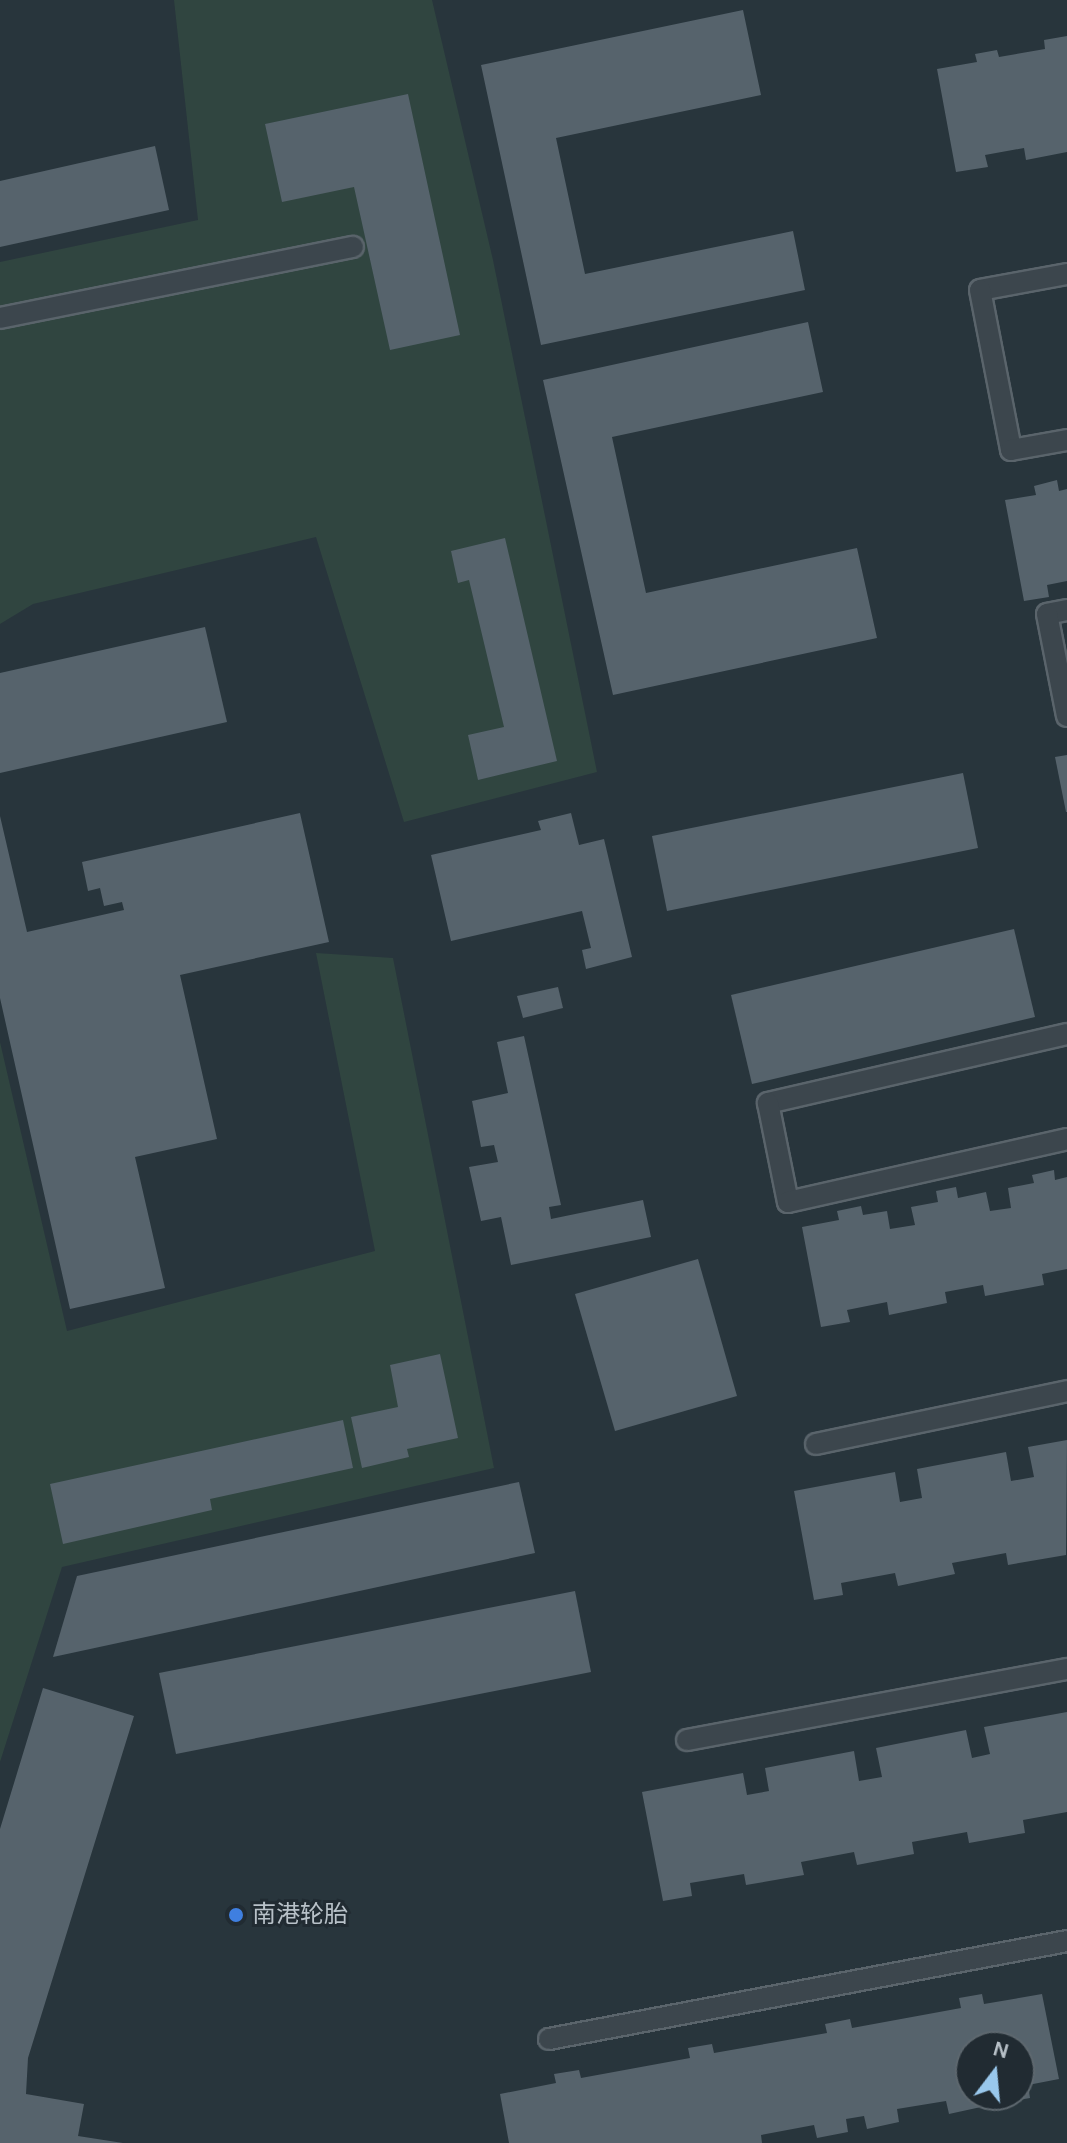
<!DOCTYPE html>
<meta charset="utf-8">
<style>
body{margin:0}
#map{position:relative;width:1067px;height:2143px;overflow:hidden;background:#28353c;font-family:Karla,"Noto Sans SC",sans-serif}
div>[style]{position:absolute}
.green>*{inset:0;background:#304540}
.building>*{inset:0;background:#56636c}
.roads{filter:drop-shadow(2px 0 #5a646b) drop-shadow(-2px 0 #5a646b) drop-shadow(0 2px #5a646b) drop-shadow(0 -2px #5a646b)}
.lane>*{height:20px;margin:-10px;padding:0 10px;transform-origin:10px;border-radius:10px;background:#3c464d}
.dots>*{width:22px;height:22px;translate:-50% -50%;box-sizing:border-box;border:4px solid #212b32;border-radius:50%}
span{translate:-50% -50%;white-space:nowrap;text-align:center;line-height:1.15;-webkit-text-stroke:6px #212b32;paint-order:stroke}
.poi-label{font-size:24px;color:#b8c1c8}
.left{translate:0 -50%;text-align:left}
.north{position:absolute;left:955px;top:2031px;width:80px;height:80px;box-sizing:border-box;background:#212b32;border:2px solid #5d676e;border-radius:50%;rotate:16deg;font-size:22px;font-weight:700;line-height:32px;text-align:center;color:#b8c1c8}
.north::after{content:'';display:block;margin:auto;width:28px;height:36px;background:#99c8ec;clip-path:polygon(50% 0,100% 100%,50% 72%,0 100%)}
</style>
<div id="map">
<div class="green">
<i style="clip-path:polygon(174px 0,432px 0,493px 260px,597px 772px,404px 822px,316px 537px,33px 604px,0 624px,0 262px,198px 220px)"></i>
<i style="clip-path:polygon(316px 953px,393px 958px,494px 1468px,62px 1567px,0 1762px,0 1042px,67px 1331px,375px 1251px)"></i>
</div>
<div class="building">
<i style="clip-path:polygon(743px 10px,761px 95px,556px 138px,585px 274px,793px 231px,805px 290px,541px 345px,481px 65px)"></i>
<i style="clip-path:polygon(1067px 36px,1067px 152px,1026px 160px,1024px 148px,985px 155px,988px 167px,956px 172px,937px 69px,977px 62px,975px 54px,997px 50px,999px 57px,1045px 49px,1044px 40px)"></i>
<i style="clip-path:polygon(408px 94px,460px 335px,390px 350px,354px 187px,282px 202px,265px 124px)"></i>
<i style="clip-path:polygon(155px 146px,169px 210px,0 247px,0 181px)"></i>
<i style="clip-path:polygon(808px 322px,823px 392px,612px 437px,646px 593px,857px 548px,877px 638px,613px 695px,543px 380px)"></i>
<i style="clip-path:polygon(1057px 480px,1059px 491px,1067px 489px,1067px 581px,1047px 585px,1049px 597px,1024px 601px,1005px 500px,1036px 495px,1034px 486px)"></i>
<i style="clip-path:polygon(505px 538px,557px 761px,478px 780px,468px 735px,504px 727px,469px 580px,458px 583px,451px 551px)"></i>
<i style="clip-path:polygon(205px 627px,227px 722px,0 773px,0 673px)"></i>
<i style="clip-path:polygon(1067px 755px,1067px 812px,1066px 812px,1055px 757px)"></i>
<i style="clip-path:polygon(963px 773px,978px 848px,667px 911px,652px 836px)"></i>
<i style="clip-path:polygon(300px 813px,329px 942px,180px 975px,217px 1139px,135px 1157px,165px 1288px,70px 1309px,0 998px,0 816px,27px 932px,124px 910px,122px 902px,104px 906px,100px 888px,88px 891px,82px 862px)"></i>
<i style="clip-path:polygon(571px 813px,579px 845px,604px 839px,632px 957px,586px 969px,582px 950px,591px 948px,582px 911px,451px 941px,431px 855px,541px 830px,538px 821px)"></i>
<i style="clip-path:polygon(1014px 929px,1035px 1017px,752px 1084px,731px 995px)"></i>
<i style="clip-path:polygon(558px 987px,563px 1008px,523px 1018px,517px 996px)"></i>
<i style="clip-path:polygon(524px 1036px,561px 1205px,549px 1207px,551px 1219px,643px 1200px,651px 1237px,511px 1265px,501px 1217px,481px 1221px,469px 1167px,498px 1162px,494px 1145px,481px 1147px,472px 1101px,508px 1093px,497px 1042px)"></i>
<i style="clip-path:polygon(1054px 1170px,1055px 1180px,1067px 1177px,1067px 1269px,1042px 1274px,1044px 1285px,985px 1296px,983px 1285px,945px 1292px,947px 1303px,889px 1315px,887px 1302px,847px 1310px,850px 1322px,821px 1327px,802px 1227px,839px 1220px,837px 1211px,861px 1206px,863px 1215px,887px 1211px,890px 1229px,915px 1225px,911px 1207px,938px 1202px,936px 1191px,956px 1187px,958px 1198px,986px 1192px,990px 1211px,1011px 1208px,1008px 1188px,1034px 1183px,1032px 1175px)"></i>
<i style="clip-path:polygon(698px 1259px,737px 1396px,615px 1431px,575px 1294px)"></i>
<i style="clip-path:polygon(440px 1354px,458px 1438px,407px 1449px,409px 1457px,362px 1468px,351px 1417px,398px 1407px,390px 1365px)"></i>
<i style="clip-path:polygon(343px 1420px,353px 1468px,210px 1499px,212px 1510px,63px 1544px,50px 1484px)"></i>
<i style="clip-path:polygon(1067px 1440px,1066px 1555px,1008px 1565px,1006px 1553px,952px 1563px,955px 1574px,898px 1586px,895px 1573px,841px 1583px,843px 1595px,814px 1600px,794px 1491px,895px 1472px,900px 1502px,922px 1498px,917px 1469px,1006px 1452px,1011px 1481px,1034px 1477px,1028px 1447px)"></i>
<i style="clip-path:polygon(519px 1482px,535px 1553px,53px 1657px,77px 1576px)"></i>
<i style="clip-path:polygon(575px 1591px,591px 1672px,176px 1754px,159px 1673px)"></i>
<i style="clip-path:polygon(43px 1688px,134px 1716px,28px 2058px,26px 2094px,84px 2104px,78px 2136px,123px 2143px,0 2143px,0 1829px)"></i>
<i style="clip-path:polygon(1067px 1712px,1067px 1812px,1023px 1820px,1025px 1833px,969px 1843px,967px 1832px,912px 1842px,914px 1854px,857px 1865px,854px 1852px,801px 1862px,804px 1875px,746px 1885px,744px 1874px,690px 1883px,692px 1896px,663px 1901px,642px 1792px,743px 1773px,747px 1795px,769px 1791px,765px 1768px,854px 1751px,859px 1781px,882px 1777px,876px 1748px,966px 1730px,972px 1758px,990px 1754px,984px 1727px)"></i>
<i style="clip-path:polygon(982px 1994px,984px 2004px,1042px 1994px,1059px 2079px,1028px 2085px,1030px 2098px,1001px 2103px,1000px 2095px,1019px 2095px,1019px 2047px,971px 2047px,971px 2095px,978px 2095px,981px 2107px,949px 2114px,946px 2101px,897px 2109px,899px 2122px,867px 2129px,864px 2116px,846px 2119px,848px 2132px,817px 2138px,814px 2125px,761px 2135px,762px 2143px,509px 2143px,500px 2094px,556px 2083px,554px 2074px,579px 2070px,581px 2078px,690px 2058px,688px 2048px,712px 2044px,714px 2053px,827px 2033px,825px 2024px,850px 2019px,852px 2028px,961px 2008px,959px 1998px)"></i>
</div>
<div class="roads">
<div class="lane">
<i style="left:1067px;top:274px;width:88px;rotate:169.6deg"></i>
<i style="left:980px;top:290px;width:163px;rotate:79deg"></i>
<i style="left:1011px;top:450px;width:57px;rotate:-10.1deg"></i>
<i style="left:0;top:318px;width:360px;rotate:-11.4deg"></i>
<i style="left:1067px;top:610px;width:20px;rotate:169deg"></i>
<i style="left:1047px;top:614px;width:104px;rotate:78.9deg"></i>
<i style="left:1067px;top:1034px;width:307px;rotate:167deg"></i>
<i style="left:768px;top:1103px;width:101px;rotate:78.6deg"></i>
<i style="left:788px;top:1202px;width:286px;rotate:-12.7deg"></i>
<i style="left:816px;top:1444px;width:257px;rotate:-11.9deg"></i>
<i style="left:687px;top:1740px;width:387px;rotate:-10.6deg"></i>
<i style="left:549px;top:2039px;width:527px;rotate:-10.71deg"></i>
</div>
</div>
<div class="dots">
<i style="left:236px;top:1915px;background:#3f7fe0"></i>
</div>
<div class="poi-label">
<span class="left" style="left:252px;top:1915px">南港轮胎</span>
</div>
<div class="north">N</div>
</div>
